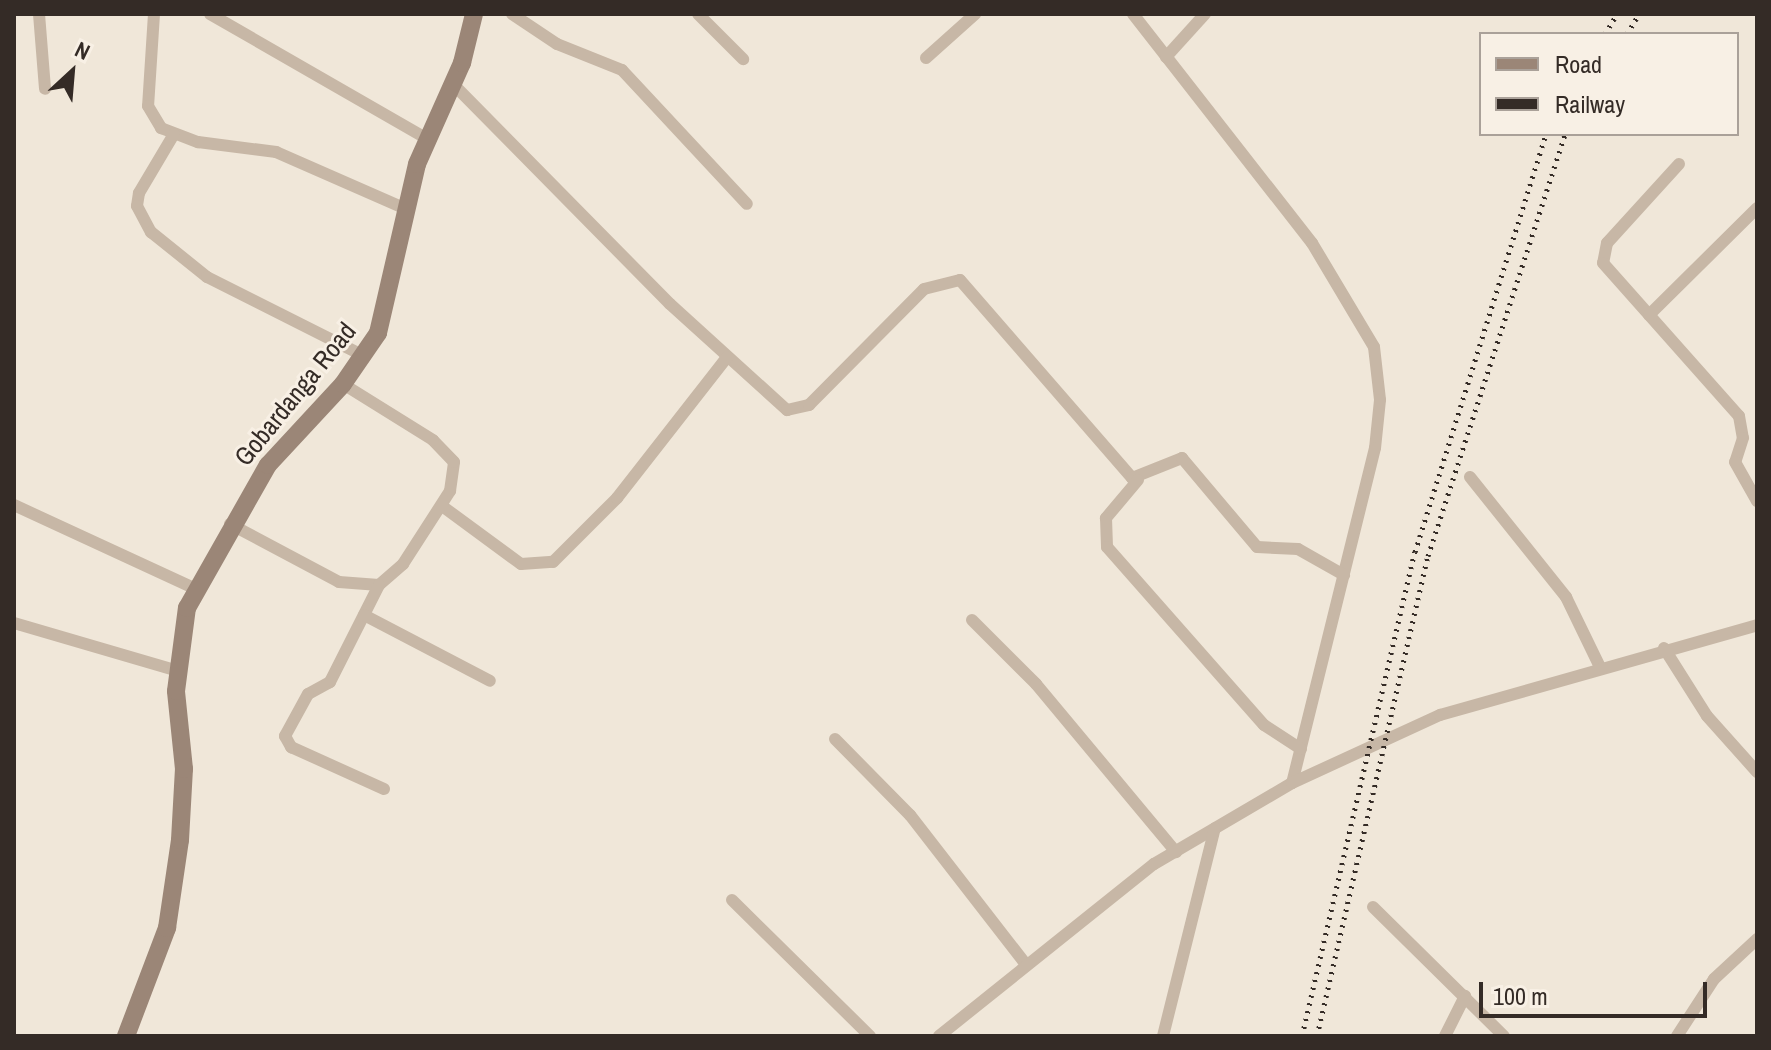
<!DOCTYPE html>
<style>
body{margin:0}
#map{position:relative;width:1771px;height:1050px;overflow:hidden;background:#f0e7d9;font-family:"Archivo Narrow",sans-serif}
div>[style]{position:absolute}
.minor>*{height:12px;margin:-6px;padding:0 6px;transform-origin:6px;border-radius:6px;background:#c7b7a6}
.secondary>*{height:18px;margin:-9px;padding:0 9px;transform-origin:9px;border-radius:9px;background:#9b8677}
.rail>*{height:5px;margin-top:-2.5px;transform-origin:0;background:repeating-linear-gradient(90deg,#342b26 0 2px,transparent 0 8px)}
span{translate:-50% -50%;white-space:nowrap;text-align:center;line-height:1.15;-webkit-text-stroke:6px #f8f0e5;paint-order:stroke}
.street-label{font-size:26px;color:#342b26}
.frame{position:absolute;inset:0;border:16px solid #342b26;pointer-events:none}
.legend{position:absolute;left:1479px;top:32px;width:260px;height:104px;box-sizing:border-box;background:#f8f0e5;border:2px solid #aaa199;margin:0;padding:10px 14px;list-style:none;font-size:24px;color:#342b26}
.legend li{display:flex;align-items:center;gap:16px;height:40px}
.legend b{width:40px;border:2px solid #aaa199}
.north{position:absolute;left:32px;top:32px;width:80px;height:80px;-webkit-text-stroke:6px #f8f0e5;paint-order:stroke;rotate:26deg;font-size:22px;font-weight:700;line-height:32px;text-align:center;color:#342b26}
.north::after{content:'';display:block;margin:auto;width:28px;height:36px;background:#342b26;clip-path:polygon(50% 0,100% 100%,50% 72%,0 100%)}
.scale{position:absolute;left:1479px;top:982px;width:228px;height:36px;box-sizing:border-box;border:4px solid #342b26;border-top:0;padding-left:10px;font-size:24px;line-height:28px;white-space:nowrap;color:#342b26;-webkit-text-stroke:6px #f8f0e5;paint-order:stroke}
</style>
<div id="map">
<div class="minor">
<i style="left:39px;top:14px;width:75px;rotate:85.4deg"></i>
<i style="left:154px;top:14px;width:92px;rotate:93.7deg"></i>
<i style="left:148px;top:106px;width:26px;rotate:59deg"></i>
<i style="left:161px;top:128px;width:40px;rotate:21deg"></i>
<i style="left:198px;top:142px;width:79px;rotate:7.3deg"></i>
<i style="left:276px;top:152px;width:142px;rotate:23.7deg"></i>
<i style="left:210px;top:14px;width:250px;rotate:29.9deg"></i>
<i style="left:512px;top:14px;width:54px;rotate:33.7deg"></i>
<i style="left:557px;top:44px;width:70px;rotate:21.8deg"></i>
<i style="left:622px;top:70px;width:183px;rotate:47deg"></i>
<i style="left:698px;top:14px;width:64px;rotate:45deg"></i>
<i style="left:1133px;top:14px;width:291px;rotate:52deg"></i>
<i style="left:1312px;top:243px;width:121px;rotate:59.2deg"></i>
<i style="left:1374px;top:347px;width:53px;rotate:83.5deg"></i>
<i style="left:1380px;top:400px;width:48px;rotate:95.9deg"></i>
<i style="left:1375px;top:448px;width:345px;rotate:103.9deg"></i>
<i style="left:1166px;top:57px;width:58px;rotate:-47.8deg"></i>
<i style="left:926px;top:58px;width:66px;rotate:-41.9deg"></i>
<i style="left:453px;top:84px;width:309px;rotate:45.4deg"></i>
<i style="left:670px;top:304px;width:158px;rotate:42.2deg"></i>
<i style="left:787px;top:410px;width:23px;rotate:-13deg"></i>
<i style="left:809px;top:405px;width:163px;rotate:-45.2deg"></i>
<i style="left:924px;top:289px;width:37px;rotate:-14deg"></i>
<i style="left:960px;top:280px;width:262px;rotate:49deg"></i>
<i style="left:1132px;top:478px;width:54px;rotate:-21.8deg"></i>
<i style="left:1182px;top:458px;width:116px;rotate:49.9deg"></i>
<i style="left:1257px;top:547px;width:41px;rotate:2.8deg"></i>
<i style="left:1298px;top:549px;width:53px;rotate:29.5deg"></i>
<i style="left:174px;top:134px;width:69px;rotate:120.7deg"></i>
<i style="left:139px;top:193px;width:13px;rotate:99deg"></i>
<i style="left:137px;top:206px;width:30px;rotate:62deg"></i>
<i style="left:151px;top:232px;width:72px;rotate:38.8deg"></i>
<i style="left:207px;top:277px;width:176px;rotate:26.7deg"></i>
<i style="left:1679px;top:164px;width:107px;rotate:132.3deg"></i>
<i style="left:1607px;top:243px;width:20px;rotate:101deg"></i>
<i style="left:1603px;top:263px;width:205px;rotate:48.4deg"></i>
<i style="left:1739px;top:416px;width:22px;rotate:80deg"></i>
<i style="left:1743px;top:438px;width:25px;rotate:108deg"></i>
<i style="left:1735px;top:462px;width:45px;rotate:60.6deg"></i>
<i style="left:1649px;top:315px;width:152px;rotate:-44.7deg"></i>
<i style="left:1470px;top:477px;width:154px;rotate:51.3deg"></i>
<i style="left:1566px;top:597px;width:76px;rotate:64.1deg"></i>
<i style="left:1138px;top:480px;width:50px;rotate:130.1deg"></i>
<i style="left:1106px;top:518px;width:29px;rotate:88deg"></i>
<i style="left:1107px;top:547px;width:237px;rotate:48.6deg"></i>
<i style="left:1264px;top:725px;width:44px;rotate:33deg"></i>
<i style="left:14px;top:505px;width:198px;rotate:24.8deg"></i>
<i style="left:442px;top:506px;width:98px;rotate:36.3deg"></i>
<i style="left:521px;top:564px;width:32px;rotate:-4deg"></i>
<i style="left:553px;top:562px;width:91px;rotate:-45deg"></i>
<i style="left:617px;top:498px;width:179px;rotate:-52deg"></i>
<i style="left:230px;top:524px;width:123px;rotate:28deg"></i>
<i style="left:339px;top:582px;width:40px;rotate:4.3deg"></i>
<i style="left:379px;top:585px;width:32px;rotate:-41deg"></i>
<i style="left:403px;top:564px;width:87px;rotate:-57.2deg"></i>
<i style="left:450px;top:491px;width:29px;rotate:-82deg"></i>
<i style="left:454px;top:462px;width:30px;rotate:-134deg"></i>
<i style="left:433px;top:440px;width:106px;rotate:-148.1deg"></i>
<i style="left:379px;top:585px;width:109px;rotate:116.8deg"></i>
<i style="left:330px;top:682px;width:25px;rotate:151deg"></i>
<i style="left:308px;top:694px;width:48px;rotate:118.7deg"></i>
<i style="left:285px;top:736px;width:13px;rotate:61deg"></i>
<i style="left:291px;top:747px;width:102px;rotate:24.3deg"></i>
<i style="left:364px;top:615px;width:142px;rotate:27.6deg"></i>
<i style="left:972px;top:620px;width:91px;rotate:45deg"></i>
<i style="left:1036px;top:684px;width:219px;rotate:50.2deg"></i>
<i style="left:14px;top:623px;width:171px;rotate:16.3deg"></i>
<i style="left:1664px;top:648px;width:80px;rotate:57.7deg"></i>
<i style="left:1707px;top:716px;width:75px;rotate:48.2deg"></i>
<i style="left:835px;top:739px;width:107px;rotate:45.4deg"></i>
<i style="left:910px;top:815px;width:187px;rotate:52.2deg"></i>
<i style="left:732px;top:900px;width:194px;rotate:44.6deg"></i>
<i style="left:1373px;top:907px;width:184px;rotate:44.6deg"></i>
<i style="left:939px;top:1036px;width:275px;rotate:-38.7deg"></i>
<i style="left:1154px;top:864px;width:160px;rotate:-30.4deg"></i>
<i style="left:1292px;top:783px;width:163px;rotate:-24.7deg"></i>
<i style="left:1440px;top:715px;width:330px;rotate:-15.8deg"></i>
<i style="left:1163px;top:1036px;width:214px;rotate:-76deg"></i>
<i style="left:1445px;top:1036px;width:45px;rotate:-63.4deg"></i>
<i style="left:1677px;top:1036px;width:68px;rotate:-57deg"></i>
<i style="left:1714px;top:979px;width:59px;rotate:-42.9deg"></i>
</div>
<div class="secondary">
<i style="left:126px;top:1036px;width:116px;rotate:-69.2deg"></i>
<i style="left:167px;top:928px;width:89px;rotate:-81.6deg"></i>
<i style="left:180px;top:840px;width:71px;rotate:-86.8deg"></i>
<i style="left:184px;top:769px;width:78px;rotate:-95.9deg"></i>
<i style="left:176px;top:691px;width:84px;rotate:-82.5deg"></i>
<i style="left:187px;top:608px;width:164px;rotate:-60.5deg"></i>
<i style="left:268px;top:465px;width:110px;rotate:-47.2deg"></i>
<i style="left:343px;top:384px;width:62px;rotate:-55.5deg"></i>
<i style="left:378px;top:333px;width:173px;rotate:-77deg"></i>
<i style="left:417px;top:164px;width:111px;rotate:-66deg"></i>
<i style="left:462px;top:63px;width:50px;rotate:-76.2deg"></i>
</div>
<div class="rail">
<i style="left:1605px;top:34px;width:23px;rotate:-59deg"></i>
<i style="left:1627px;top:34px;width:23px;rotate:-59deg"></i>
<i style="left:1302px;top:1036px;width:497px;rotate:-76.9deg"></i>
<i style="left:1415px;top:552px;width:438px;rotate:-72.6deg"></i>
<i style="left:1317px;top:1036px;width:493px;rotate:-77deg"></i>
<i style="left:1428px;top:556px;width:444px;rotate:-72deg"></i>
</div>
<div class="street-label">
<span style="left:295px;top:394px;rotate:-51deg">Gobardanga Road</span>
</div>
<div class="frame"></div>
<ul class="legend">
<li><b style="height:10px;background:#9b8677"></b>Road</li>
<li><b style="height:10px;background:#342b26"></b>Railway</li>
</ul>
<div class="north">N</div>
<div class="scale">100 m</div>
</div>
